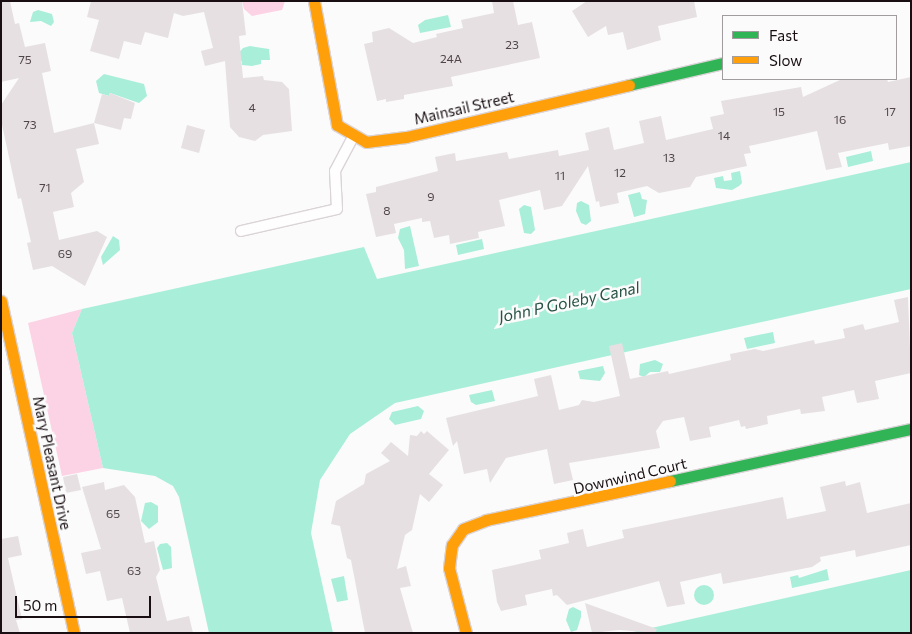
<!DOCTYPE html>
<style>
body{margin:0}
#map{position:relative;width:912px;height:634px;overflow:hidden;background:#fbfbfb;font-family:Commissioner,sans-serif}
div>[style]{position:absolute}
.green>*{inset:0;background:#fcd2e5}
.water>*{inset:0;background:#a9eed9}
.round{border-radius:50%}
.building>*{inset:0;background:#e6e0e2}
.roads{filter:drop-shadow(1px 0 #dbd4d7) drop-shadow(-1px 0 #dbd4d7) drop-shadow(0 1px #dbd4d7) drop-shadow(0 -1px #dbd4d7)}
.lane>*{height:10px;margin:-5px;padding:0 5px;transform-origin:5px;border-radius:5px;background:#fefefe}
.fast>*{height:11px;margin:-5.5px;padding:0 5.5px;transform-origin:5.5px;border-radius:5.5px;background:#30b455}
.slow>*{height:11px;margin:-5.5px;padding:0 5.5px;transform-origin:5.5px;border-radius:5.5px;background:#ff9f0a}
span{translate:-50% -50%;white-space:nowrap;text-align:center;line-height:1.15;-webkit-text-stroke:5px #fbfbfb;paint-order:stroke}
.number-label{font-size:12px;color:#50464a}
.number-label span{-webkit-text-stroke-width:0}
.street-label{font-size:15px;color:#190f13}
.water-label{font-size:16px;color:#275245;font-style:italic}
.frame{position:absolute;inset:0;border:2px solid #190f13;pointer-events:none}
.legend{position:absolute;left:722px;top:15px;width:175px;height:65px;box-sizing:border-box;background:#fbfbfb;border:1px solid #a19d9e;margin:0;padding:6px 9px;list-style:none;font-size:15px;color:#190f13}
.legend li{display:flex;align-items:center;gap:10px;height:25px}
.legend b{width:25px;border:1px solid #a19d9e}
.scale{position:absolute;left:15px;top:596px;width:136px;height:22px;box-sizing:border-box;border:2px solid #190f13;border-top:0;padding-left:6px;font-size:15px;line-height:18px;white-space:nowrap;color:#190f13;-webkit-text-stroke:4px #fbfbfb;paint-order:stroke}
</style>
<div id="map">
<div class="green">
<i style="clip-path:polygon(242px 1px,285px 1px,282px 10px,252px 16px,244px 9px)"></i>
<i style="clip-path:polygon(82px 309px,72px 333px,103px 468px,62px 476px,28px 323px)"></i>
</div>
<div class="water">
<i style="clip-path:polygon(38px 10px,52px 14px,54px 22px,51px 26px,41px 21px,30px 22px,33px 12px)"></i>
<i style="clip-path:polygon(448px 15px,451px 27px,420px 33px,418px 25px,425px 20px)"></i>
<i style="clip-path:polygon(250px 46px,269px 49px,270px 60px,261px 60px,261px 64px,252px 66px,242px 65px,242px 61px,231px 62px,243px 48px)"></i>
<i style="clip-path:polygon(104px 74px,144px 84px,147px 96px,139px 103px,110px 93px,109px 96px,99px 93px,96px 81px)"></i>
<i style="clip-path:polygon(871px 151px,873px 161px,848px 167px,846px 157px)"></i>
<i style="clip-path:polygon(911px 162px,911px 289px,395px 403px,350px 434px,320px 480px,311px 533px,333px 633px,209px 633px,179px 497px,173px 486px,155px 476px,103px 468px,72px 333px,82px 309px,364px 247px,377px 279px)"></i>
<i style="clip-path:polygon(740px 171px,742px 183px,739px 186px,732px 190px,716px 188px,714px 178px,723px 176px,724px 181px,732px 180px,731px 173px)"></i>
<i style="clip-path:polygon(640px 192px,642px 199px,647px 200px,645px 214px,634px 217px,628px 195px)"></i>
<i style="clip-path:polygon(581px 201px,589px 205px,591px 221px,586px 225px,581px 223px,576px 211px,577px 203px)"></i>
<i style="clip-path:polygon(524px 205px,531px 207px,535px 230px,531px 234px,524px 233px,519px 209px)"></i>
<i style="clip-path:polygon(410px 226px,419px 266px,405px 269px,404px 250px,398px 238px,400px 229px)"></i>
<i style="clip-path:polygon(113px 236px,119px 240px,120px 250px,103px 265px,101px 257px)"></i>
<i style="clip-path:polygon(482px 239px,484px 249px,458px 255px,456px 245px)"></i>
<i style="clip-path:polygon(773px 332px,775px 343px,747px 349px,744px 338px)"></i>
<i style="clip-path:polygon(655px 360px,663px 364px,660px 372px,650px 372px,644px 377px,639px 375px,640px 364px)"></i>
<i style="clip-path:polygon(603px 366px,605px 373px,600px 381px,580px 379px,578px 371px)"></i>
<i style="clip-path:polygon(492px 390px,495px 401px,476px 405px,471px 402px,469px 395px)"></i>
<i style="clip-path:polygon(418px 406px,424px 411px,421px 419px,395px 425px,389px 419px,392px 412px)"></i>
<i style="clip-path:polygon(151px 502px,158px 506px,158px 522px,149px 529px,141px 521px,145px 503px)"></i>
<i style="clip-path:polygon(167px 543px,171px 547px,172px 568px,163px 570px,157px 548px,160px 544px)"></i>
<i style="clip-path:polygon(827px 569px,829px 580px,792px 588px,790px 577px,798px 575px,799px 578px)"></i>
<i style="clip-path:polygon(911px 570px,911px 633px,629px 633px)"></i>
<i style="clip-path:polygon(344px 576px,348px 600px,337px 602px,331px 579px)"></i>
<i class="round" style="left:694px;top:585px;width:20px;height:20px"></i>
<i style="clip-path:polygon(573px 607px,581px 611px,581px 617px,577px 630px,571px 632px,566px 620px,569px 609px)"></i>
</div>
<div class="building">
<i style="clip-path:polygon(1px 1px,10px 1px,15px 24px,19px 23px,25px 47px,45px 43px,51px 71px,42px 73px,54px 133px,94px 123px,99px 144px,76px 149px,84px 182px,71px 193px,74px 207px,53px 212px,59px 240px,97px 231px,107px 237px,85px 286px,52px 266px,33px 270px,27px 243px,31px 242px,21px 198px,18px 199px,1px 120px,1px 105px,19px 78px,1px 82px)"></i>
<i style="clip-path:polygon(91px 1px,242px 1px,246px 35px,239px 36px,243px 78px,263px 76px,264px 80px,282px 82px,289px 89px,292px 131px,263px 135px,255px 141px,239px 137px,230px 127px,225px 61px,205px 66px,201px 51px,213px 48px,204px 12px,183px 16px,174px 13px,168px 38px,145px 32px,141px 45px,124px 41px,119px 59px,90px 51px,99px 20px,87px 17px)"></i>
<i style="clip-path:polygon(492px 1px,513px 1px,518px 25px,532px 22px,540px 58px,451px 77px,453px 86px,404px 95px,404px 99px,386px 102px,386px 99px,377px 101px,364px 44px,373px 42px,372px 32px,389px 28px,413px 43px,437px 37px,436px 34px,463px 28px,461px 20px,494px 13px)"></i>
<i style="clip-path:polygon(587px 1px,694px 1px,697px 17px,658px 26px,661px 40px,627px 50px,623px 32px,608px 35px,606px 26px,588px 37px,572px 11px)"></i>
<i style="clip-path:polygon(911px 77px,911px 146px,889px 150px,888px 143px,838px 153px,842px 167px,826px 170px,817px 131px,749px 146px,751px 153px,744px 154px,747px 166px,696px 177px,690px 187px,659px 193px,647px 186px,617px 193px,619px 203px,600px 207px,599px 201px,596px 202px,588px 166px,562px 206px,544px 210px,540px 190px,499px 200px,505px 226px,478px 232px,479px 238px,450px 244px,449px 235px,434px 238px,430px 221px,422px 222px,422px 218px,394px 224px,396px 233px,376px 237px,366px 194px,376px 192px,376px 187px,438px 171px,435px 157px,455px 153px,456px 161px,507px 152px,509px 159px,558px 150px,559px 156px,589px 150px,585px 133px,609px 127px,614px 150px,644px 143px,639px 121px,661px 116px,666px 140px,713px 129px,710px 117px,724px 114px,721px 101px,801px 87px,803px 97px,842px 79px,887px 79px,888px 82px)"></i>
<i style="clip-path:polygon(110px 93px,135px 103px,131px 119px,124px 118px,121px 130px,94px 123px,102px 94px,109px 96px)"></i>
<i style="clip-path:polygon(187px 125px,205px 130px,199px 153px,181px 148px)"></i>
<i style="clip-path:polygon(908px 297px,911px 373px,875px 381px,879px 399px,857px 403px,854px 390px,822px 397px,825px 411px,801px 414px,800px 409px,767px 416px,768px 424px,746px 429px,745px 426px,741px 427px,739px 420px,709px 427px,711px 437px,690px 441px,684px 417px,663px 421px,656px 431px,660px 448px,569px 463px,573px 480px,554px 484px,547px 449px,506px 458px,490px 483px,487px 469px,464px 474px,457px 441px,453px 446px,446px 418px,538px 396px,534px 379px,551px 375px,559px 410px,579px 405px,582px 400px,594px 402px,620px 396px,609px 346px,622px 343px,630px 379px,668px 371px,669px 374px,731px 360px,730px 354px,755px 349px,763px 351px,814px 340px,815px 344px,845px 338px,843px 329px,863px 324px,865px 330px,899px 322px,894px 300px)"></i>
<i style="clip-path:polygon(421px 431px,424px 434px,427px 431px,449px 450px,429px 474px,443px 485px,429px 502px,420px 494px,412px 530px,405px 535px,397px 569px,406px 566px,411px 586px,400px 588px,413px 633px,365px 633px,351px 560px,347px 558px,340px 526px,331px 524px,336px 501px,364px 484px,366px 474px,390px 461px,381px 453px,391px 442px,408px 456px,410px 435px,417px 436px)"></i>
<i style="clip-path:polygon(77px 474px,81px 490px,66px 493px,63px 477px)"></i>
<i style="clip-path:polygon(845px 481px,846px 486px,860px 482px,867px 513px,911px 503px,911px 545px,856px 557px,855px 550px,820px 557px,821px 561px,812px 567px,723px 584px,721px 573px,680px 582px,685px 604px,667px 607px,659px 581px,567px 605px,557px 595px,553px 596px,552px 589px,525px 595px,527px 605px,501px 611px,497px 602px,492px 570px,541px 559px,539px 550px,569px 543px,567px 533px,583px 529px,587px 547px,624px 538px,622px 530px,783px 497px,787px 519px,826px 511px,820px 487px)"></i>
<i style="clip-path:polygon(104px 482px,105px 490px,124px 485px,135px 497px,145px 543px,154px 541px,160px 570px,156px 577px,167px 621px,189px 616px,193px 633px,130px 633px,122px 598px,107px 601px,100px 571px,86px 574px,81px 553px,101px 549px,82px 487px)"></i>
<i style="clip-path:polygon(18px 536px,22px 555px,8px 558px,22px 619px,16px 620px,20px 633px,1px 633px,1px 539px)"></i>
<i style="clip-path:polygon(585px 603px,657px 629px,655px 633px,619px 630px,592px 633px)"></i>
</div>
<div class="roads">
<div class="lane">
<i style="left:241px;top:231px;width:98px;rotate:-12.9deg"></i>
<i style="left:337px;top:209px;width:38px;rotate:-93deg"></i>
<i style="left:335px;top:171px;width:38px;rotate:-62deg"></i>
</div>
<div class="fast">
<i style="left:629px;top:85px;width:97px;rotate:-13.2deg"></i>
<i style="left:670px;top:481px;width:247px;rotate:-12.2deg"></i>
</div>
<div class="slow">
<i style="left:314px;top:1px;width:126px;rotate:79.5deg"></i>
<i style="left:337px;top:125px;width:34px;rotate:30deg"></i>
<i style="left:366px;top:142px;width:40px;rotate:-7.1deg"></i>
<i style="left:406px;top:137px;width:229px;rotate:-13.1deg"></i>
<i style="left:1px;top:301px;width:340px;rotate:77.6deg"></i>
<i style="left:466px;top:633px;width:67px;rotate:-104.7deg"></i>
<i style="left:449px;top:568px;width:23px;rotate:-83deg"></i>
<i style="left:452px;top:545px;width:19px;rotate:-55deg"></i>
<i style="left:463px;top:529px;width:25px;rotate:-21deg"></i>
<i style="left:486px;top:520px;width:188px;rotate:-12deg"></i>
</div>
</div>
<div class="number-label">
<span style="left:512px;top:45px">23</span>
<span style="left:451px;top:59px">24A</span>
<span style="left:25px;top:60px">75</span>
<span style="left:252px;top:108px">4</span>
<span style="left:779px;top:112px">15</span>
<span style="left:890px;top:112px">17</span>
<span style="left:840px;top:120px">16</span>
<span style="left:30px;top:125px">73</span>
<span style="left:724px;top:136px">14</span>
<span style="left:669px;top:158px">13</span>
<span style="left:620px;top:173px">12</span>
<span style="left:560px;top:176px">11</span>
<span style="left:45px;top:188px">71</span>
<span style="left:431px;top:197px">9</span>
<span style="left:387px;top:211px">8</span>
<span style="left:65px;top:254px">69</span>
<span style="left:113px;top:514px">65</span>
<span style="left:134px;top:571px">63</span>
</div>
<div class="street-label">
<span style="left:464px;top:108px;rotate:-13deg">Mainsail Street</span>
<span style="left:52px;top:463px;rotate:78deg">Mary Pleasant Drive</span>
<span style="left:630px;top:476px;rotate:-13deg">Downwind Court</span>
</div>
<div class="water-label">
<span style="left:569px;top:302px;rotate:-12deg">John P Goleby Canal</span>
</div>
<div class="frame"></div>
<ul class="legend">
<li><b style="height:6px;background:#30b455"></b>Fast</li>
<li><b style="height:6px;background:#ff9f0a"></b>Slow</li>
</ul>
<div class="scale">50 m</div>
</div>
